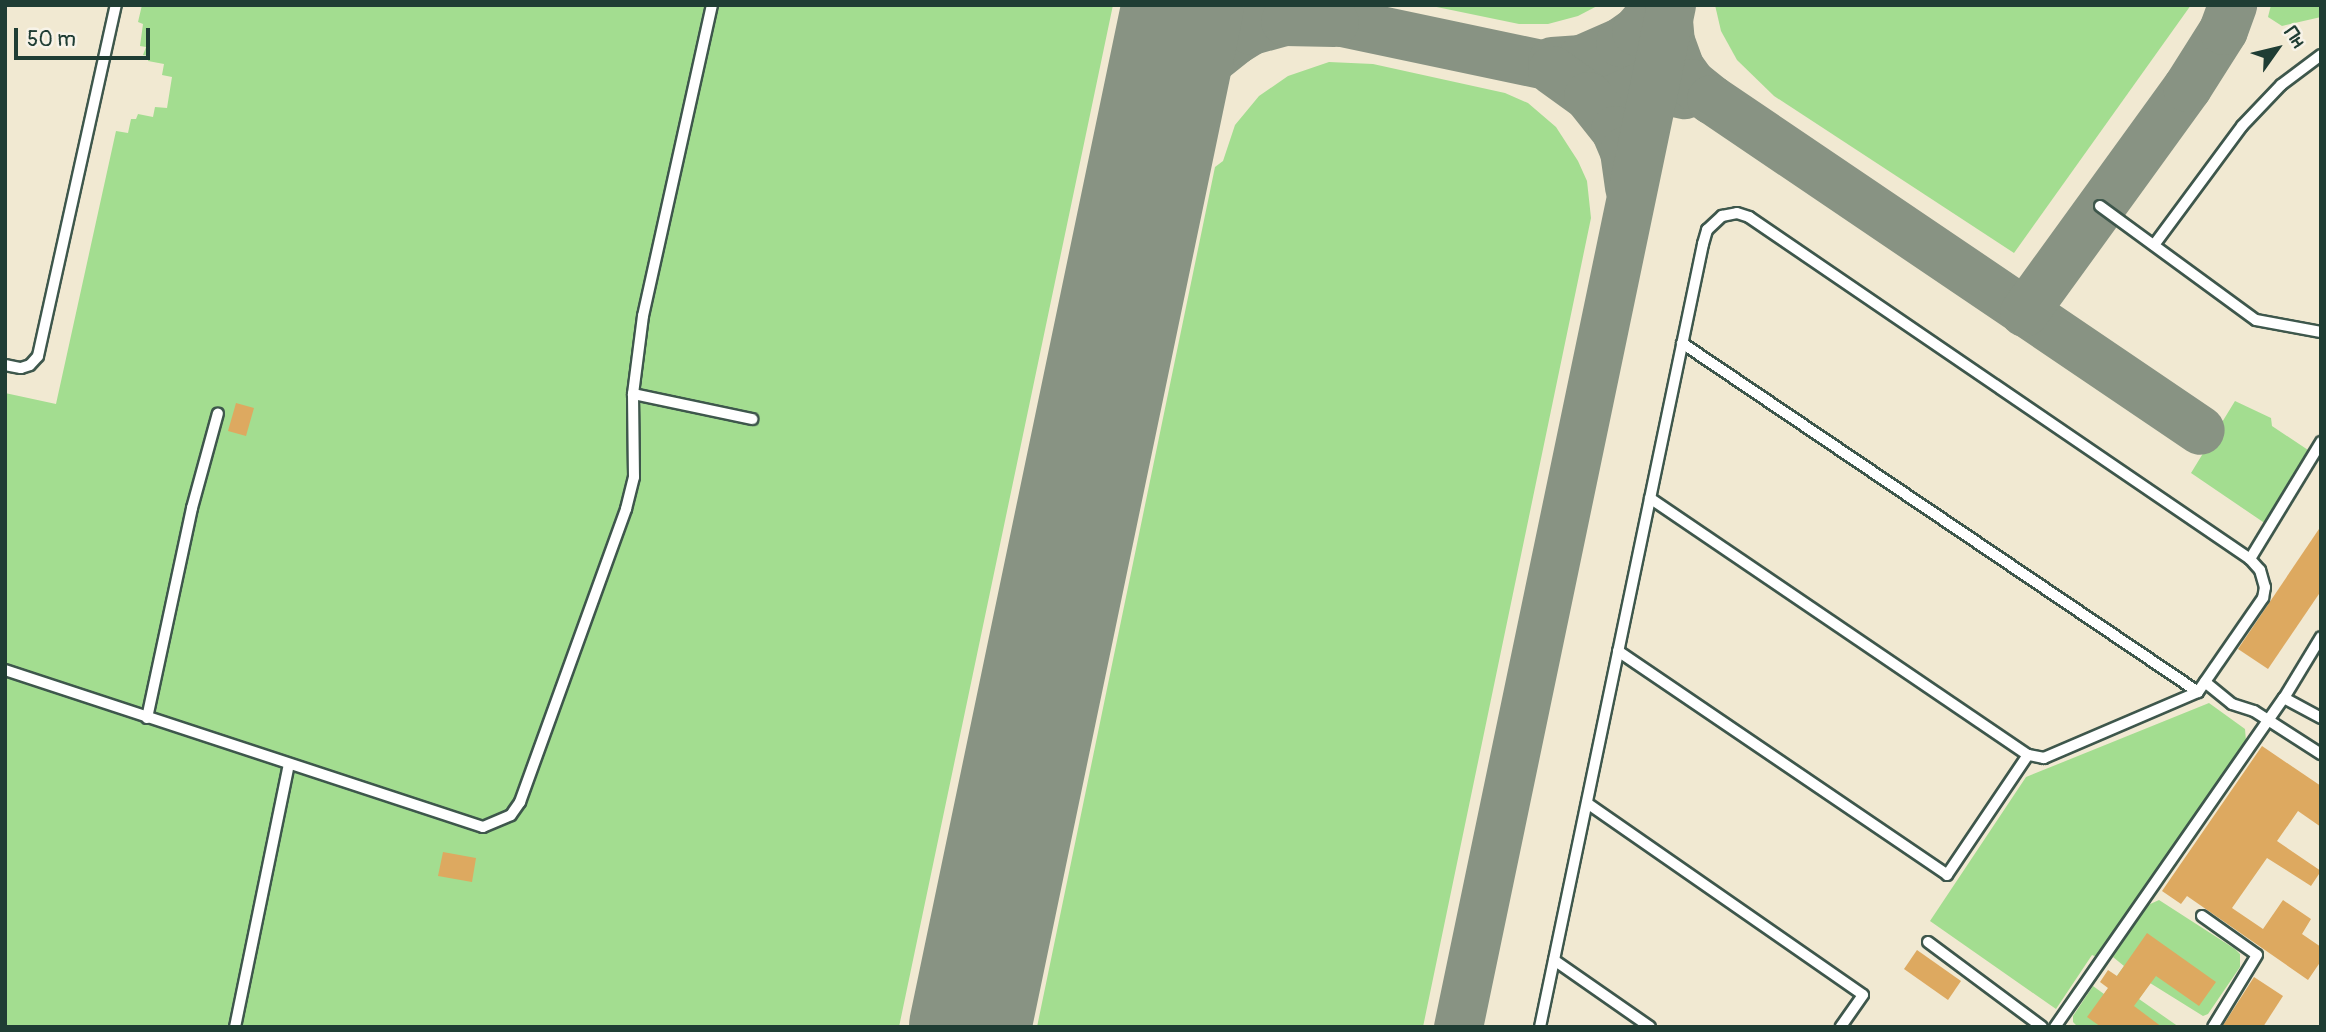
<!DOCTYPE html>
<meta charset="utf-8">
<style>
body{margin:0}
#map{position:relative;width:2326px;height:1032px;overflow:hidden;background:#f1e9d2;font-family:Pangolin,sans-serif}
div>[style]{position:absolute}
.green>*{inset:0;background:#a3dd90}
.taxiway>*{height:49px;margin:-24.5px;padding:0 24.5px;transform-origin:24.5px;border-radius:24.5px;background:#889383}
.runway>*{height:122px;margin:-61px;padding:0 61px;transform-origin:61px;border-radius:61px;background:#889383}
.building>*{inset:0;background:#dda960}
.roads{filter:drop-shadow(2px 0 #3e574c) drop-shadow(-2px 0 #3e574c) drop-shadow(0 2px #3e574c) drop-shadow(0 -2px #3e574c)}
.lane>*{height:10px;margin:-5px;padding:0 5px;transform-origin:5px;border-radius:5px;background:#fff}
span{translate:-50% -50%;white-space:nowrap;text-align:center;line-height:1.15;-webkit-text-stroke:6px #f7f3e8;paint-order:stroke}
.frame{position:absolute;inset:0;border:7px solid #1f3d34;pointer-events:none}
.north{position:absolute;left:2242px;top:14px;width:70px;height:70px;-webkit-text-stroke:5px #f7f3e8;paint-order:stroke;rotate:56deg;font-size:19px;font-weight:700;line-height:28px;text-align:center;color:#1f3d34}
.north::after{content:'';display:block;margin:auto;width:24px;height:32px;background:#1f3d34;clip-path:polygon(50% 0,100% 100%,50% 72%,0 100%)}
.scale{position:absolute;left:14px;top:28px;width:136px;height:32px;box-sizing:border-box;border:4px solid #1f3d34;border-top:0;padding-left:9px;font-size:21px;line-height:24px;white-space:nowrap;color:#1f3d34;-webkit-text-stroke:5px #f7f3e8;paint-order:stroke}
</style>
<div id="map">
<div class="green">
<i style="clip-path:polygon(142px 5px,1113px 5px,899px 1027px,5px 1027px,5px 393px,56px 404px,116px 131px,128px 133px,131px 119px,136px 119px,138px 114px,153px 117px,155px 107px,167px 108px,172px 77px,162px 75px,164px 64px,148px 61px,149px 56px,143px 55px,146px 47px,140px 46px,143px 24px,138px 22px)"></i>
<i style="clip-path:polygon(1427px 5px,1599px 5px,1578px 16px,1548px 24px,1519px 24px)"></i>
<i style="clip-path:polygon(1715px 5px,2191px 5px,2014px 253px,1774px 96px,1737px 60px,1721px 31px)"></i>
<i style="clip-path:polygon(2271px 5px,2321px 5px,2321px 17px,2282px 26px,2268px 17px)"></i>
<i style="clip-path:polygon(1329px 62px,1373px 64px,1505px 93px,1528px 103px,1556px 127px,1578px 161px,1587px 181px,1591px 218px,1423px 1027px,1037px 1027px,1215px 167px,1223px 161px,1235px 125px,1259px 96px,1288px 76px)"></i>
<i style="clip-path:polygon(2235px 401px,2271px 418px,2272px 426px,2311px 452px,2266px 524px,2191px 473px)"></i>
<i style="clip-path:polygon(2209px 703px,2245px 729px,2246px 741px,2097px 957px,2092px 955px,2056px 1009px,1930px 921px,2026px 777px)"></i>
<i style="clip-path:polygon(2159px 900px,2235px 949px,2240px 954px,2240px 967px,2208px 1014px,2203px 1016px,2150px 983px,2139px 999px,2179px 1027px,2078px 1027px,2073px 1022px,2073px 1016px,2093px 986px,2104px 994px,2124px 966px,2113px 957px,2148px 905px)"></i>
</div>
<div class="taxiway">
<i style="left:1298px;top:5px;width:47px;rotate:21.1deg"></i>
<i style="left:1342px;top:22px;width:350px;rotate:11.9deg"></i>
<i style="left:1668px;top:20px;width:21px;rotate:85deg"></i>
<i style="left:1670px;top:41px;width:29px;rotate:70deg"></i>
<i style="left:1680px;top:68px;width:19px;rotate:54deg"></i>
<i style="left:1691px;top:83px;width:26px;rotate:39deg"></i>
<i style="left:1711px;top:99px;width:590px;rotate:34.09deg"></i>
<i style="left:1552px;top:61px;width:29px;rotate:-4deg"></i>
<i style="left:1581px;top:59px;width:43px;rotate:-23.6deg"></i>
<i style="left:1620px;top:42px;width:19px;rotate:-35deg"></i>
<i style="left:1636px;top:31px;width:34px;rotate:-50deg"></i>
<i style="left:1552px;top:70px;width:44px;rotate:35.8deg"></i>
<i style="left:1588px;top:96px;width:43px;rotate:51.5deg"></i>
<i style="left:1615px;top:130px;width:23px;rotate:67deg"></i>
<i style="left:1624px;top:151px;width:37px;rotate:82deg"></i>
<i style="left:1156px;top:135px;width:40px;rotate:-66.6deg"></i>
<i style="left:1172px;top:98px;width:35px;rotate:-49deg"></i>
<i style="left:1195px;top:72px;width:51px;rotate:-38.7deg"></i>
<i style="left:1235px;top:40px;width:19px;rotate:-32deg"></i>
<i style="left:1251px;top:30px;width:35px;rotate:-15deg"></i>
<i style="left:1285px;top:21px;width:49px;rotate:1.2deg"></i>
<i style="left:2024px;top:312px;width:278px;rotate:-54.1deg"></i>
<i style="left:2187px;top:87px;width:67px;rotate:-57.7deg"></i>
<i style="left:2223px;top:30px;width:27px;rotate:-70deg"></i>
<i style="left:1458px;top:1027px;width:1044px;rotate:-78.23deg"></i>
</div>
<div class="runway">
<i style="left:970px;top:1027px;width:1044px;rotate:-78.23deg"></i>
</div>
<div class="building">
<i style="clip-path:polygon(236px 403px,254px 408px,246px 436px,228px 431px)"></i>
<i style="clip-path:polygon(2321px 526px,2321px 591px,2268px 669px,2238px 649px)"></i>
<i style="clip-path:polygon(2262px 746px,2321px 786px,2321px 827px,2298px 811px,2277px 841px,2321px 871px,2311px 886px,2267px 858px,2232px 908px,2263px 929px,2283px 900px,2311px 919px,2302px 934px,2321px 947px,2321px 961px,2308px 980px,2187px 896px,2181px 904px,2162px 891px)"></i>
<i style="clip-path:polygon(443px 852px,476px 858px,472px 882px,438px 876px)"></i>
<i style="clip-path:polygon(2147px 933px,2216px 982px,2199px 1006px,2156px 976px,2134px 1006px,2162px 1027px,2101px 1027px,2087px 1017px,2108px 988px,2100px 982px,2108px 970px,2117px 976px)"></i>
<i style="clip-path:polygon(1917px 950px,1961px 981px,1948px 1000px,1904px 969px)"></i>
<i style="clip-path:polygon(2254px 977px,2283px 996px,2263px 1027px,2222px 1027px)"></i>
</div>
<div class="roads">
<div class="lane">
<i style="left:2100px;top:206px;width:193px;rotate:36.2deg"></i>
<i style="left:2256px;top:320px;width:66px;rotate:10.5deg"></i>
<i style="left:2154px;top:245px;width:148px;rotate:-53.5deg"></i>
<i style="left:2242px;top:126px;width:57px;rotate:-46.4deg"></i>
<i style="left:2281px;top:85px;width:50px;rotate:-36.9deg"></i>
<i style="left:1682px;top:343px;width:623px;rotate:34.07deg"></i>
<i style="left:5px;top:365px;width:16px;rotate:11deg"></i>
<i style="left:21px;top:368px;width:9px;rotate:-18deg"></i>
<i style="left:30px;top:365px;width:12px;rotate:-48deg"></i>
<i style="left:38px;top:356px;width:360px;rotate:-77.5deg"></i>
<i style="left:633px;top:394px;width:122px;rotate:11.9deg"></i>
<i style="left:2250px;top:559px;width:137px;rotate:-58.7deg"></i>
<i style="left:1618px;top:651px;width:398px;rotate:34.2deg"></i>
<i style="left:1947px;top:875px;width:145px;rotate:-56deg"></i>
<i style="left:5px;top:670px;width:503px;rotate:18.18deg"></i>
<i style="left:483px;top:827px;width:30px;rotate:-23deg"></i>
<i style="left:511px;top:815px;width:16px;rotate:-55deg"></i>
<i style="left:520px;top:802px;width:312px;rotate:-70.1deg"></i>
<i style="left:626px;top:509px;width:33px;rotate:-76deg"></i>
<i style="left:634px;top:477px;width:83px;rotate:-90.7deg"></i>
<i style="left:633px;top:394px;width:79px;rotate:-82.7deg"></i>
<i style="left:643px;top:316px;width:319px;rotate:-77.5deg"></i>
<i style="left:2205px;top:682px;width:35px;rotate:39deg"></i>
<i style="left:2232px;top:704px;width:23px;rotate:18deg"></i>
<i style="left:2254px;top:711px;width:80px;rotate:32.7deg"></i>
<i style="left:2284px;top:698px;width:42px;rotate:28.4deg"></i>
<i style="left:147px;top:718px;width:215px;rotate:-77.9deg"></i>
<i style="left:192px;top:508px;width:98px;rotate:-74.7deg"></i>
<i style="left:1587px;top:803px;width:336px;rotate:34.8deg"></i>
<i style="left:1863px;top:995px;width:39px;rotate:125deg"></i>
<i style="left:2202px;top:916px;width:67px;rotate:35.3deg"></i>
<i style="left:2257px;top:955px;width:84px;rotate:121.4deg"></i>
<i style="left:1928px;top:942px;width:142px;rotate:36.7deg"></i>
<i style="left:1554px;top:960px;width:117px;rotate:34.9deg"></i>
<i style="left:235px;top:1027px;width:268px;rotate:-78.4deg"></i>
<i style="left:1540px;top:1027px;width:800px;rotate:-78.24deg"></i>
<i style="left:1703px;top:244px;width:15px;rotate:-74deg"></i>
<i style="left:1707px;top:230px;width:21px;rotate:-43deg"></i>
<i style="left:1722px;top:216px;width:15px;rotate:-11deg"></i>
<i style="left:1737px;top:213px;width:13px;rotate:18deg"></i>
<i style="left:1749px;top:217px;width:607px;rotate:34.32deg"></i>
<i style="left:2250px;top:559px;width:15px;rotate:48deg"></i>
<i style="left:2260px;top:570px;width:18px;rotate:74deg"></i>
<i style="left:2265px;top:587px;width:11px;rotate:100deg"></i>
<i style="left:2263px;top:598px;width:114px;rotate:124.7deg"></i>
<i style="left:2198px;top:692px;width:168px;rotate:156.8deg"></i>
<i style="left:2044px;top:758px;width:16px;rotate:-169deg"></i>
<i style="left:2028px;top:755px;width:457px;rotate:-145.8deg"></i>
<i style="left:2055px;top:1027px;width:401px;rotate:-55.2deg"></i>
<i style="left:2284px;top:698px;width:71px;rotate:-58.8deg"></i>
</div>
</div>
<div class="frame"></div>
<div class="north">Пн</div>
<div class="scale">50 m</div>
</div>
